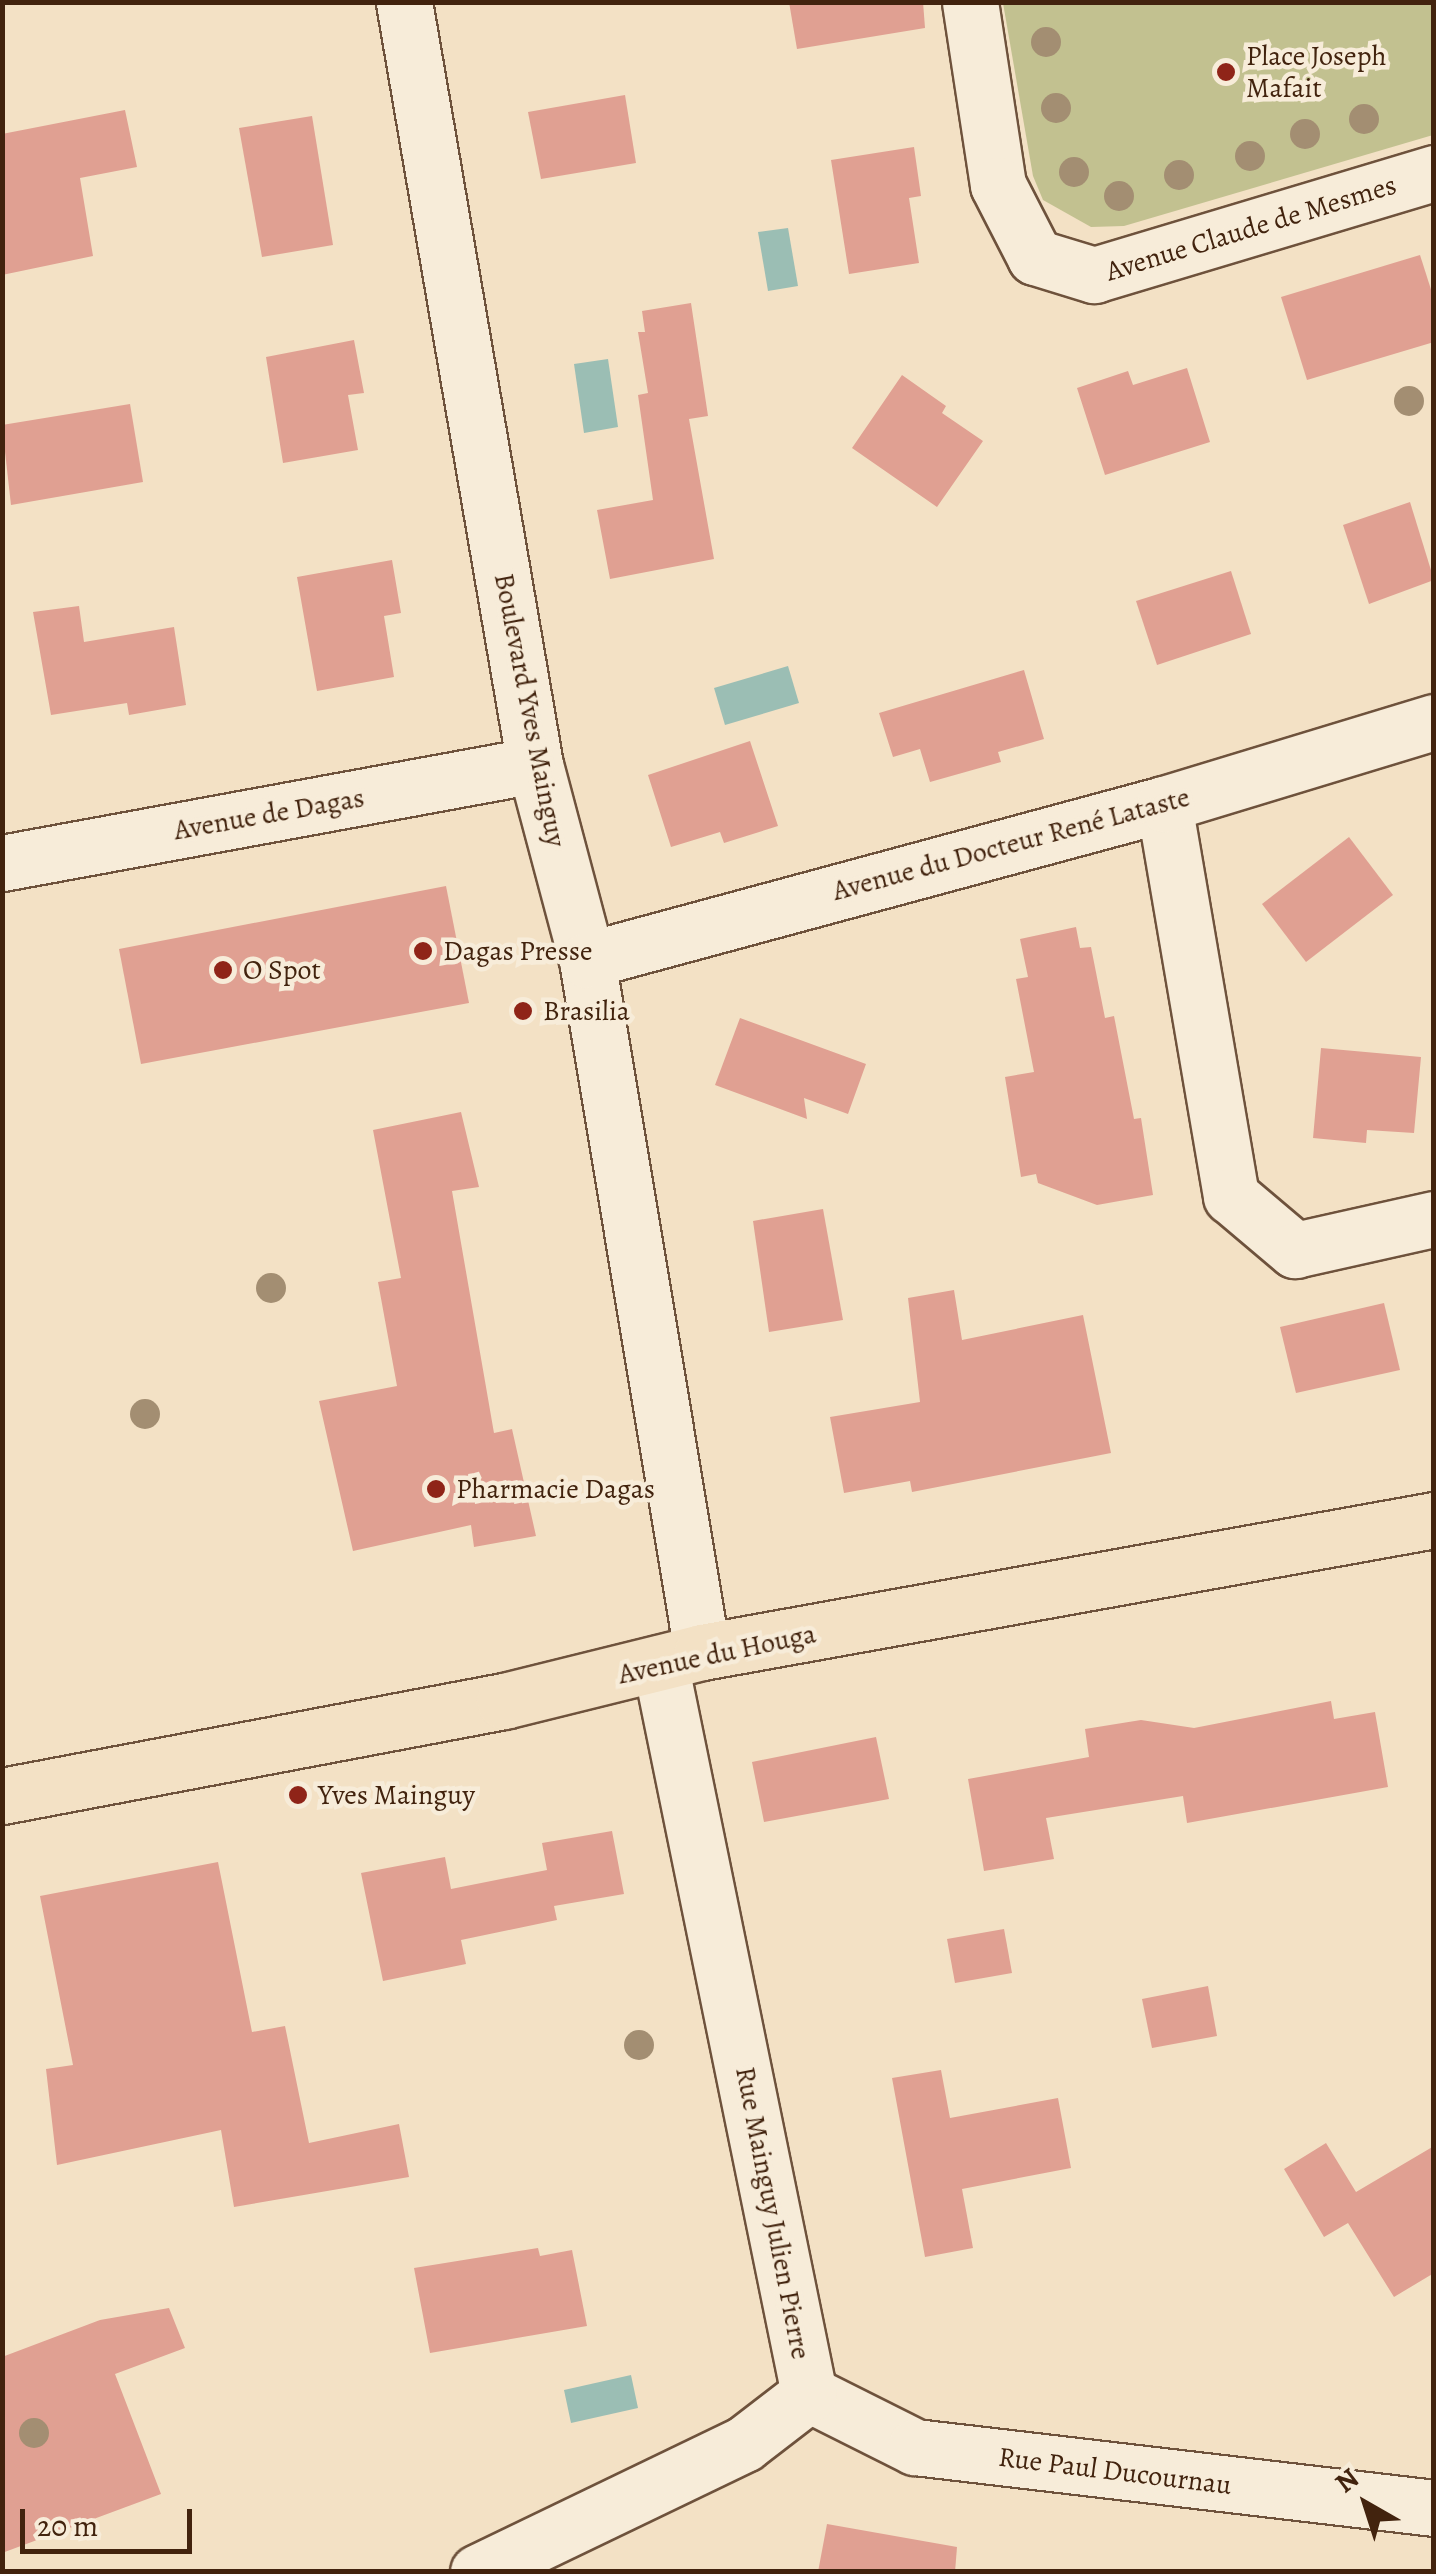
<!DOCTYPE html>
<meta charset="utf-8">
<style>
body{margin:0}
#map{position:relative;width:1436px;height:2574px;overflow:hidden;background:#f3e1c5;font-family:Alegreya,serif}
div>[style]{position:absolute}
.green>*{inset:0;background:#c2c190}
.water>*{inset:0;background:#9bbeb4}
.building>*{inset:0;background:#e0a092}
.roads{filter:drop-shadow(2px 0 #6e523c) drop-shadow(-2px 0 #6e523c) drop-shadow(0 2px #6e523c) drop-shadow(0 -2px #6e523c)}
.minor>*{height:55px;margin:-27.5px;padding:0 27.5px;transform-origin:27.5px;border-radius:27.5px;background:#f7ecd9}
.major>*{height:55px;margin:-27.5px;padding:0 27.5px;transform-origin:27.5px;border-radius:27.5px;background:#f3e1c5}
.trees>*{width:30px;height:30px;margin:-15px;border-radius:50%;background:#a38e72}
.dots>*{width:28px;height:28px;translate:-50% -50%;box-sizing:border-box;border:5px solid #f7ecd9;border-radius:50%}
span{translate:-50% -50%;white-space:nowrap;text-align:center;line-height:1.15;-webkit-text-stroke:9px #f7ecd9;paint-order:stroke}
.poi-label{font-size:28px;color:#42230e}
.left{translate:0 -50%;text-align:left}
.street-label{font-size:28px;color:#42230e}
.frame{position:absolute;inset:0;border:5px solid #42230e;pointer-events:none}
.north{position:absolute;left:1316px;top:2454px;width:100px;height:100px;-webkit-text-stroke:8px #f7ecd9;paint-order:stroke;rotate:321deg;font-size:28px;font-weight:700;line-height:40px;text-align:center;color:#42230e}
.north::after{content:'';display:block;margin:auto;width:35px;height:45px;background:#42230e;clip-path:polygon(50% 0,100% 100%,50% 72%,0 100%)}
.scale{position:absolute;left:20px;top:2509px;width:172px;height:45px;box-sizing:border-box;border:5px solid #42230e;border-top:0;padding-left:12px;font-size:30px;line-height:35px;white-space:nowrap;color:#42230e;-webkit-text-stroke:8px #f7ecd9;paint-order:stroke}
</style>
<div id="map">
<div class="green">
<i style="clip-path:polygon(1003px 3px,1433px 3px,1433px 135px,1124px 226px,1091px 227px,1043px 200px,1033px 176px)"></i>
</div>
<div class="water">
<i style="clip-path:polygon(788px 228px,798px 286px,768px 291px,758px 232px)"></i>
<i style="clip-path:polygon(608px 359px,618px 427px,584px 433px,574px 364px)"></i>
<i style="clip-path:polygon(788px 666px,799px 703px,725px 725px,714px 688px)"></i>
<i style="clip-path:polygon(631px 2375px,638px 2408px,571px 2423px,564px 2390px)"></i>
</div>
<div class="building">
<i style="clip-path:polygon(789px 2px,923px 2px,925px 28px,797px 49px)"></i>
<i style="clip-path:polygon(625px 95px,636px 163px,541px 179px,528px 112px)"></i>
<i style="clip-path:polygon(125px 110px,137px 167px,80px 178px,93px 256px,2px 275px,2px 134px)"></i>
<i style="clip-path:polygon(312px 116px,333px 245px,262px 257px,239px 128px)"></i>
<i style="clip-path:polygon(914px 147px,921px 196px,909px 198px,919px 263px,849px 274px,831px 160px)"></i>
<i style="clip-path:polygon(1420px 255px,1434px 299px,1434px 342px,1307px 380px,1281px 297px)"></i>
<i style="clip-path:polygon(691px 303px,708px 416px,689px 419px,714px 559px,610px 579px,597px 510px,653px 500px,638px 395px,648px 393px,638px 332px,645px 332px,642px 311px)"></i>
<i style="clip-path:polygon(354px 340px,364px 393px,348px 395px,358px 450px,283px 463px,266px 357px)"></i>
<i style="clip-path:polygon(1187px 368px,1210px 442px,1105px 475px,1077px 388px,1128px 371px,1133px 385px)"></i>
<i style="clip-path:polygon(902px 375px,946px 406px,942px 413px,983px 441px,937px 507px,852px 448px)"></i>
<i style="clip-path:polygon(130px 404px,143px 482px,11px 505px,2px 425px)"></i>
<i style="clip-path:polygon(1410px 502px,1434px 580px,1369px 604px,1343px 525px)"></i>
<i style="clip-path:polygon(392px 560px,401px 613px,384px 616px,394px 677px,317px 691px,297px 577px)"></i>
<i style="clip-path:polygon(1231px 571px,1251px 634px,1157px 665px,1136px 601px)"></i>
<i style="clip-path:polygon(79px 606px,84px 642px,174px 627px,186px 705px,129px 715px,127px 703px,51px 715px,33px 612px)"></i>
<i style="clip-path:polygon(1024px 670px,1044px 739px,998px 752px,1001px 762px,930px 782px,920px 749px,893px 757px,879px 713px)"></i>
<i style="clip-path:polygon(750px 741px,778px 826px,724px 843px,720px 832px,671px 847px,648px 775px)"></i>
<i style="clip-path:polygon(1349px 837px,1393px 895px,1306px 962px,1262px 904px)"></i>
<i style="clip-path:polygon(446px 886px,469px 1003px,141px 1064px,119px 949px)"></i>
<i style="clip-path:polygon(1076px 927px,1080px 948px,1091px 947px,1105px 1018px,1114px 1016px,1134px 1119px,1141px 1118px,1153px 1195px,1097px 1205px,1038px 1183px,1036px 1174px,1021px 1177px,1005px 1077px,1034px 1072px,1016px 979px,1028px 977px,1020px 939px)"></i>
<i style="clip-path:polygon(740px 1018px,866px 1064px,848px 1114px,804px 1098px,807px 1119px,715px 1085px)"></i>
<i style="clip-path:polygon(1321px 1048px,1421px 1057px,1414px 1133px,1367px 1130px,1366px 1143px,1313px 1138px)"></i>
<i style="clip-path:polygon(461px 1112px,479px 1187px,452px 1191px,494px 1433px,512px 1429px,536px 1536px,474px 1547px,471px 1525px,353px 1551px,319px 1401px,397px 1386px,378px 1282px,401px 1278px,373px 1130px)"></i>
<i style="clip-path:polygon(823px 1209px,843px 1320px,769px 1332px,753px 1221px)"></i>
<i style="clip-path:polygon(954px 1290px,962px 1340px,1083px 1315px,1111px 1453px,912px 1492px,910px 1481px,844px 1493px,830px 1417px,920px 1402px,908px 1298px)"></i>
<i style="clip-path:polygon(1384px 1303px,1400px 1370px,1296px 1393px,1280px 1327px)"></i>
<i style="clip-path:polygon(1331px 1701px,1334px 1719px,1375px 1712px,1388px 1787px,1187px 1823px,1183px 1796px,1046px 1818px,1054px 1859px,984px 1871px,968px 1779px,1089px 1757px,1085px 1729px,1141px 1720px,1194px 1728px)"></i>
<i style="clip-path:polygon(876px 1737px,889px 1799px,764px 1822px,752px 1762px)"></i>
<i style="clip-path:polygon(612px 1831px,624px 1894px,554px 1906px,557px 1920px,461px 1940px,466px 1964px,383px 1981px,361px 1873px,445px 1857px,451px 1889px,547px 1870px,542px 1843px)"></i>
<i style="clip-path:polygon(218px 1862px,252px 2032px,285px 2026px,309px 2143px,399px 2124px,409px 2177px,234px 2207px,221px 2130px,57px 2165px,46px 2069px,73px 2065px,40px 1896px)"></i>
<i style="clip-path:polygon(1004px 1929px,1012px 1973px,955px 1983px,947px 1939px)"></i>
<i style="clip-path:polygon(1208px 1986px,1217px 2036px,1152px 2048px,1142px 1999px)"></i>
<i style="clip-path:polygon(941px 2070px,950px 2118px,1058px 2098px,1071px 2168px,962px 2189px,973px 2248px,925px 2257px,892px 2078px)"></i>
<i style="clip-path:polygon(1326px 2143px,1356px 2192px,1434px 2146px,1434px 2273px,1394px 2297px,1348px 2223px,1324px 2237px,1284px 2169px)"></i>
<i style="clip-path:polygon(538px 2248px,540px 2256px,572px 2250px,587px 2326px,430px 2353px,414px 2268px)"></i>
<i style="clip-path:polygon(169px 2308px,185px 2348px,115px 2374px,161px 2494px,2px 2553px,2px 2357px,100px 2320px)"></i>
<i style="clip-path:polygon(827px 2524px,957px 2547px,955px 2572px,818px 2572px)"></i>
</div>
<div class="roads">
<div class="minor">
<i style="left:404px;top:2px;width:774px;rotate:80.26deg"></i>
<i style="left:535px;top:765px;width:202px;rotate:75.1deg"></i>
<i style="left:587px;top:960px;width:701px;rotate:80.56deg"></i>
<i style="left:970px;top:2px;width:185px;rotate:81.3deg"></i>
<i style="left:998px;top:185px;width:81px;rotate:62.8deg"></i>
<i style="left:1035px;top:257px;width:62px;rotate:17deg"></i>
<i style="left:1094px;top:275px;width:355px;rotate:-16.7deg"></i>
<i style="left:1164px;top:804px;width:398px;rotate:80.3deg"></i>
<i style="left:1231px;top:1196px;width:84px;rotate:40.2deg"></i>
<i style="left:1295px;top:1250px;width:142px;rotate:-12.6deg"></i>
<i style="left:2px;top:863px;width:542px;rotate:-10.42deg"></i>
<i style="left:587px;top:960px;width:598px;rotate:-15.13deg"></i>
<i style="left:1164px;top:804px;width:282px;rotate:-16.9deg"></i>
<i style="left:809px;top:2394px;width:119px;rotate:26.6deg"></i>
<i style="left:915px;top:2447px;width:523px;rotate:6.7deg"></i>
<i style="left:478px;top:2572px;width:295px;rotate:-25.7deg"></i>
<i style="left:744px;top:2444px;width:82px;rotate:-37.6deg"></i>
<i style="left:809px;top:2394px;width:746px;rotate:-101.52deg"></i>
</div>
<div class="major">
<i style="left:2px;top:1796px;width:511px;rotate:-10.72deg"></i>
<i style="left:504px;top:1701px;width:204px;rotate:-13.9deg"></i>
<i style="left:702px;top:1652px;width:744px;rotate:-10.22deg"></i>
</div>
</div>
<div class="trees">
<i style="left:1046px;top:42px"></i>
<i style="left:1056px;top:108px"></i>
<i style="left:1364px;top:119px"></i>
<i style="left:1305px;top:134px"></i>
<i style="left:1250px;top:156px"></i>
<i style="left:1074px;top:172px"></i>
<i style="left:1179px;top:175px"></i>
<i style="left:1119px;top:196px"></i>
<i style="left:1409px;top:401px"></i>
<i style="left:271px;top:1288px"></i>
<i style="left:145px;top:1414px"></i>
<i style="left:639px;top:2045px"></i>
<i style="left:34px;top:2433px"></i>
</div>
<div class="dots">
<i style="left:1226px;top:72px;background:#8f2418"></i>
<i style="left:423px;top:951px;background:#8f2418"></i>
<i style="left:223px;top:970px;background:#8f2418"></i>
<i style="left:523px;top:1011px;background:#8f2418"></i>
<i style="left:436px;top:1489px;background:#8f2418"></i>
<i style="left:298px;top:1795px;background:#8f2418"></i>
</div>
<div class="poi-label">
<span class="left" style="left:1246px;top:72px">Place Joseph<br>Mafait</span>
<span class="left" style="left:443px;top:951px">Dagas Presse</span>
<span class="left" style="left:243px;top:970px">O Spot</span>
<span class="left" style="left:543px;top:1011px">Brasilia</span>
<span class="left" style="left:456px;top:1489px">Pharmacie Dagas</span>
<span class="left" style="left:318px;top:1795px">Yves Mainguy</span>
</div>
<div class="street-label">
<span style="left:1251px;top:228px;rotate:-17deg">Avenue Claude de Mesmes</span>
<span style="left:530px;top:710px;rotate:79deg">Boulevard Yves Mainguy</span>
<span style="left:269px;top:814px;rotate:-10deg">Avenue de Dagas</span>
<span style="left:1011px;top:844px;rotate:-15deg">Avenue du Docteur René Lataste</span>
<span style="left:717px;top:1654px;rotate:-12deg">Avenue du Houga</span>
<span style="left:773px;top:2213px;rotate:79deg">Rue Mainguy Julien Pierre</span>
<span style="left:1115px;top:2471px;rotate:7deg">Rue Paul Ducournau</span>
</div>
<div class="frame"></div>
<div class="north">N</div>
<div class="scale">20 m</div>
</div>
